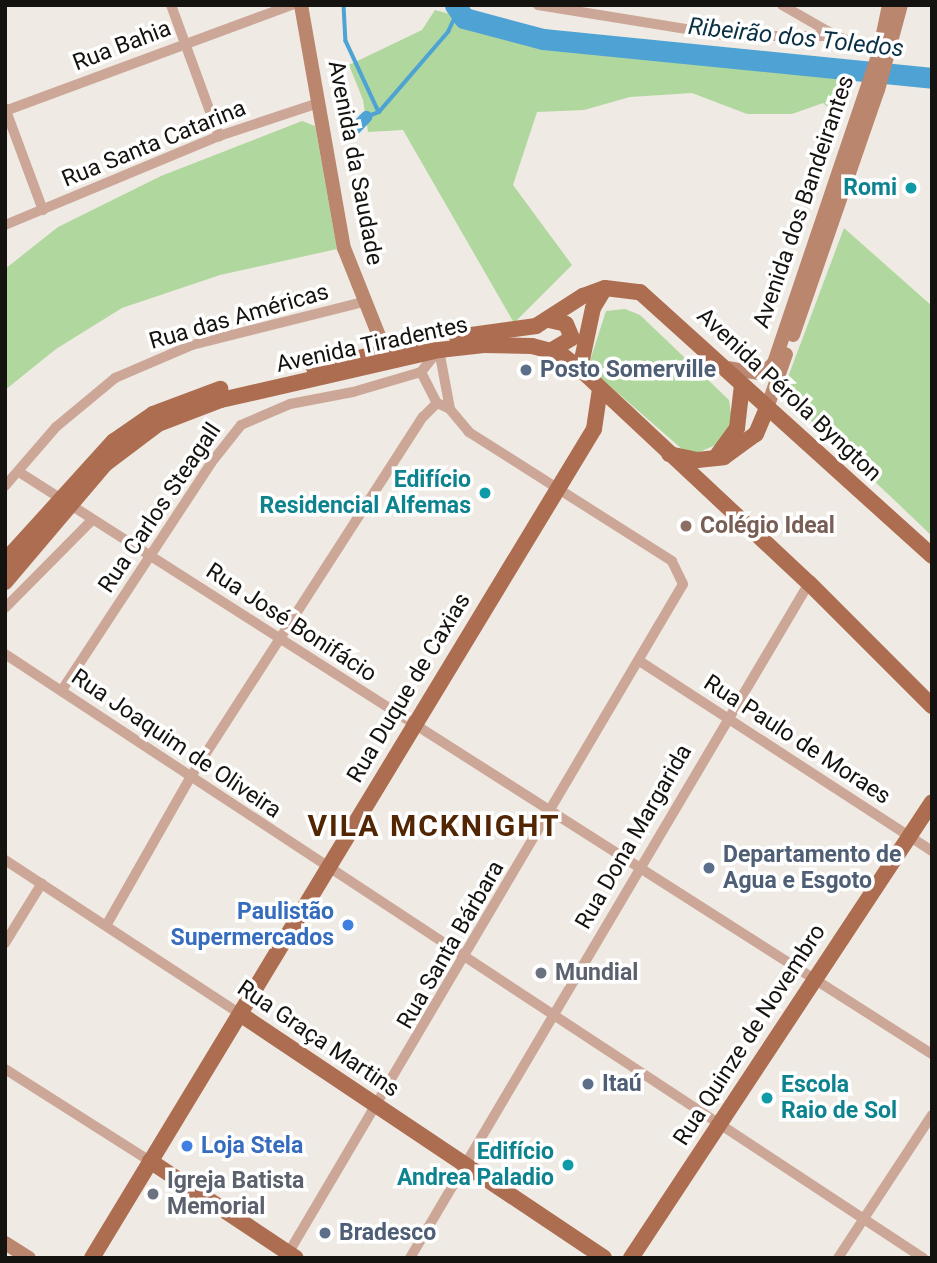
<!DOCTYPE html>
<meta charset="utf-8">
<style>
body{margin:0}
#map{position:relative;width:937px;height:1263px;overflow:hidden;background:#efeae3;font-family:Roboto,sans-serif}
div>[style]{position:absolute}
.green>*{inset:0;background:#b0d79e}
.stream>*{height:3.5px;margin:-1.75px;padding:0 1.75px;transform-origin:1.75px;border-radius:1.75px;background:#4ea3d4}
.canal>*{height:12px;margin:-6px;padding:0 6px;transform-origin:6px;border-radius:6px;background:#4ea3d4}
.river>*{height:21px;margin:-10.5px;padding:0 10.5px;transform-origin:10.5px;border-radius:10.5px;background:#4ea3d4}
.street>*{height:10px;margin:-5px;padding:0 5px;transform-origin:5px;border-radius:5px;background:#cca797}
.secondary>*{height:14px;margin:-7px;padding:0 7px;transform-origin:7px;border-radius:7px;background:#bb866e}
.primary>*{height:16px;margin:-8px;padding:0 8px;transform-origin:8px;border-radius:8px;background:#ad6d50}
.dots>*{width:19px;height:19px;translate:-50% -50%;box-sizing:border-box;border:4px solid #fff;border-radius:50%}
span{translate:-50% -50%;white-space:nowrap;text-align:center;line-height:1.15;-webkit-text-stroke:7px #fff;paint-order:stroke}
.street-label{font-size:23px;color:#141310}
.culture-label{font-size:23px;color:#0d838f;font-weight:700}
.right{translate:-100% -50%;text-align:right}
.left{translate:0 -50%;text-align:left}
.service-label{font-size:23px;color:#4e5e75;font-weight:700}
.education-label{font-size:23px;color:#785e54;font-weight:700}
.shop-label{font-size:23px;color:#366cbe;font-weight:700}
.worship-label{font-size:23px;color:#5b616d;font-weight:700}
.water-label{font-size:24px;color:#093044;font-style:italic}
.district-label{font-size:30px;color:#532603;font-weight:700;letter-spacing:2px}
.frame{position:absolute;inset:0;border:7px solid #141310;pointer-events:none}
</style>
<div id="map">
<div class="green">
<i style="clip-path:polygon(435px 10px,543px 39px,856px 70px,838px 116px,823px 103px,792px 114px,747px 114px,692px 93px,630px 97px,584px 110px,537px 112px,513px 185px,572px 265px,514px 323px,403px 130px,368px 132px,363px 100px,349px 65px,422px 30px)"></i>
<i style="clip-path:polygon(302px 121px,315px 126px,337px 249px,220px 275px,122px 308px,56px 349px,5px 390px,5px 269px,58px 227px,161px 176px)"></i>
<i style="clip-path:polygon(844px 228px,932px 306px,932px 536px,782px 393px)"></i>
<i style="clip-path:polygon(625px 309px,640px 315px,729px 400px,732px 420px,725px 441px,690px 456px,588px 367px,606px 311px)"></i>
</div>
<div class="stream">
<i style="left:344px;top:5px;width:36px;rotate:87deg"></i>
<i style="left:346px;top:41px;width:78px;rotate:65.1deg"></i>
<i style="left:347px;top:137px;width:28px;rotate:-46deg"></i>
<i style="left:366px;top:117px;width:14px;rotate:-21deg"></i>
<i style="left:379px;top:112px;width:106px;rotate:-49.2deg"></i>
<i style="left:448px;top:32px;width:21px;rotate:-65deg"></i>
</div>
<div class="canal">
<i style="left:347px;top:137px;width:28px;rotate:-46deg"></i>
</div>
<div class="river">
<i style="left:455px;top:5px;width:16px;rotate:55deg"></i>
<i style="left:464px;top:18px;width:82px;rotate:14.9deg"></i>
<i style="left:543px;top:39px;width:391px;rotate:5.7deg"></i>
</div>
<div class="street">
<i style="left:171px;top:5px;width:140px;rotate:69.9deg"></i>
<i style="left:538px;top:5px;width:193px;rotate:9.2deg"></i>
<i style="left:729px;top:36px;width:107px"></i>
<i style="left:782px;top:5px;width:62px;rotate:29.9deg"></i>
<i style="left:836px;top:36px;width:49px;rotate:21.4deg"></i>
<i style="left:5px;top:108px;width:109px;rotate:69.6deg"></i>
<i style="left:5px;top:111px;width:306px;rotate:-20.3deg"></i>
<i style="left:5px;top:225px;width:232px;rotate:-22.6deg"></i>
<i style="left:219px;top:136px;width:104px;rotate:-18.4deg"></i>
<i style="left:439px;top:350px;width:60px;rotate:79.4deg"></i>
<i style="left:421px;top:372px;width:35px;rotate:63deg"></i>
<i style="left:19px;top:472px;width:1083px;rotate:32.52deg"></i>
<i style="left:5px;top:486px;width:78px;rotate:-49.2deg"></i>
<i style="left:56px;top:427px;width:77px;rotate:-39.7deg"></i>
<i style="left:115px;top:378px;width:84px;rotate:-23.2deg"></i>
<i style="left:192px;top:345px;width:176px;rotate:-14.1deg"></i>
<i style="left:5px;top:608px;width:124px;rotate:-45.3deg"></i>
<i style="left:5px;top:654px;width:1099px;rotate:33.34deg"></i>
<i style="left:641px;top:662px;width:347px;rotate:33deg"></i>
<i style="left:62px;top:690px;width:272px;rotate:-56.7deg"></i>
<i style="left:211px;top:463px;width:48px;rotate:-51.7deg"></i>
<i style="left:241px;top:425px;width:53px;rotate:-23.2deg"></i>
<i style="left:290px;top:404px;width:64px;rotate:-10.8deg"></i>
<i style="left:353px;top:392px;width:71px;rotate:-16.4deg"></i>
<i style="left:421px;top:372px;width:27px;rotate:-51deg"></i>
<i style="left:5px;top:860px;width:281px;rotate:33.2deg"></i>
<i style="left:107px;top:924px;width:168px;rotate:-60.4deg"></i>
<i style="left:190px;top:778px;width:430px;rotate:-57.2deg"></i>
<i style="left:423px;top:417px;width:20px;rotate:-45deg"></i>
<i style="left:5px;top:943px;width:70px;rotate:-58.3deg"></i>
<i style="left:5px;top:1069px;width:172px;rotate:32.4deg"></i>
<i style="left:286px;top:1257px;width:781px;rotate:-59.46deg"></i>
<i style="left:683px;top:584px;width:25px;rotate:-116deg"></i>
<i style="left:672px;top:561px;width:241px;rotate:-147.6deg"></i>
<i style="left:469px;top:432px;width:30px;rotate:-130deg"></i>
<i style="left:450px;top:409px;width:14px;rotate:-155deg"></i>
<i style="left:410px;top:1258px;width:784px;rotate:-59.41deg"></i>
<i style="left:838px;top:1258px;width:171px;rotate:-56.7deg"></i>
</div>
<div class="secondary">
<i style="left:301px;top:5px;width:247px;rotate:80deg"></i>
<i style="left:344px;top:248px;width:111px;rotate:68.3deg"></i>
<i style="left:793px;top:335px;width:259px;rotate:-70.9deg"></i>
<i style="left:878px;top:90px;width:88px;rotate:-74.9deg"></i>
<i style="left:727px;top:368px;width:36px;rotate:9deg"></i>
<i style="left:763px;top:374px;width:16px;rotate:-45deg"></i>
<i style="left:774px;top:363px;width:327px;rotate:-71.3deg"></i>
<i style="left:879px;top:53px;width:49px;rotate:-78.2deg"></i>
<i style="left:767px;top:408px;width:57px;rotate:-70.6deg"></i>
<i style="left:5px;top:1243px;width:28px;rotate:32deg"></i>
</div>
<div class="primary">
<i style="left:549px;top:320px;width:17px;rotate:13deg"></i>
<i style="left:566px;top:324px;width:15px;rotate:67deg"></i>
<i style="left:572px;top:338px;width:23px;rotate:149deg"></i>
<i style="left:457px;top:337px;width:80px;rotate:-7.9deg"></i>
<i style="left:536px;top:326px;width:56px;rotate:-32.6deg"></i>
<i style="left:583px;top:296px;width:23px;rotate:-20deg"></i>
<i style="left:605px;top:288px;width:35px;rotate:7deg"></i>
<i style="left:640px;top:292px;width:394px;rotate:42.1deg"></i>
<i style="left:314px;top:368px;width:117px;rotate:-12.8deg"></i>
<i style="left:580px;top:369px;width:62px;rotate:-78deg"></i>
<i style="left:593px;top:308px;width:23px;rotate:-59deg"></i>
<i style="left:669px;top:454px;width:29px;rotate:12deg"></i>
<i style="left:697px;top:460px;width:27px;rotate:-6deg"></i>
<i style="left:724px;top:457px;width:39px;rotate:-36deg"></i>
<i style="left:756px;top:434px;width:28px;rotate:-67deg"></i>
<i style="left:716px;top:457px;width:36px;rotate:-54deg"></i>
<i style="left:737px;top:428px;width:43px;rotate:-83.4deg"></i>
<i style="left:5px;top:561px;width:162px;rotate:-47.8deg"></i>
<i style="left:114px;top:441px;width:47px;rotate:-34.7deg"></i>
<i style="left:153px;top:414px;width:72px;rotate:-20.5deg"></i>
<i style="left:5px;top:582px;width:155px;rotate:-49.7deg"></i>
<i style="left:105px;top:464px;width:66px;rotate:-37deg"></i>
<i style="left:158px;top:424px;width:67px;rotate:-20.9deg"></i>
<i style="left:221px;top:400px;width:224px;rotate:-12.9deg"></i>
<i style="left:439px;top:350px;width:45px;rotate:-6.3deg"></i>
<i style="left:484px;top:345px;width:48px;rotate:1.2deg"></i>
<i style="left:532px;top:346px;width:30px;rotate:15deg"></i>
<i style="left:561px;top:354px;width:24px;rotate:38deg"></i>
<i style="left:580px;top:369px;width:313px;rotate:43.1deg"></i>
<i style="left:809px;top:583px;width:174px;rotate:45deg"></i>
<i style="left:240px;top:1014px;width:438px;rotate:33.8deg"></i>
<i style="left:150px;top:1161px;width:175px;rotate:33.6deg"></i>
<i style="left:92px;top:1258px;width:969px;rotate:-58.8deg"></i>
<i style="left:594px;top:429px;width:40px;rotate:-81.5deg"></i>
<i style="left:631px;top:1258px;width:546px;rotate:-56.57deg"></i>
</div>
<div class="dots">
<i style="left:911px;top:188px;background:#0f9aa8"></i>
<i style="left:526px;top:370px;background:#5c6f8a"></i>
<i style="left:485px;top:493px;background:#0f9aa8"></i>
<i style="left:686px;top:526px;background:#8d6e63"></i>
<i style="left:709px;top:868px;background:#5c6f8a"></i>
<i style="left:348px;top:925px;background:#3f7fe0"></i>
<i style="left:541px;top:973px;background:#6b7280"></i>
<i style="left:588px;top:1084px;background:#5c6f8a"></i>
<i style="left:767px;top:1098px;background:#0f9aa8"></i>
<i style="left:187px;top:1146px;background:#3f7fe0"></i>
<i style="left:568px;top:1165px;background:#0f9aa8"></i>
<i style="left:153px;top:1194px;background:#6b7280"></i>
<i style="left:325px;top:1233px;background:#5c6f8a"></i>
</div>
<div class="street-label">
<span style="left:122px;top:46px;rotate:-21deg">Rua Bahia</span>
<span style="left:154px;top:144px;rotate:-22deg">Rua Santa Catarina</span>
<span style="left:355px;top:163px;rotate:79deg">Avenida da Saudade</span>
<span style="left:804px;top:202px;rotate:-71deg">Avenida dos Bandeirantes</span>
<span style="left:239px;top:317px;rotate:-16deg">Rua das Américas</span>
<span style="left:372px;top:345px;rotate:-12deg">Avenida Tiradentes</span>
<span style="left:789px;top:395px;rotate:43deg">Avenida Pérola Byngton</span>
<span style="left:160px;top:508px;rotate:-56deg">Rua Carlos Steagall</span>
<span style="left:291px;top:623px;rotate:33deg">Rua José Bonifácio</span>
<span style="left:409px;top:688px;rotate:-59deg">Rua Duque de Caxias</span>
<span style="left:797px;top:740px;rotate:33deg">Rua Paulo de Moraes</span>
<span style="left:176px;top:744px;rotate:34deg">Rua Joaquim de Oliveira</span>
<span style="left:634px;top:837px;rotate:-60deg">Rua Dona Margarida</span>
<span style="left:451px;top:945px;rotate:-60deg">Rua Santa Bárbara</span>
<span style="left:750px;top:1035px;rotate:-57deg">Rua Quinze de Novembro</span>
<span style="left:318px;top:1039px;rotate:34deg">Rua Graça Martins</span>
</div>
<div class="culture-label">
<span class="right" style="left:897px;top:188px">Romi</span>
<span class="right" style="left:471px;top:493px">Edifício<br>Residencial Alfemas</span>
<span class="left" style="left:781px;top:1098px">Escola<br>Raio de Sol</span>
<span class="right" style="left:554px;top:1165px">Edifício<br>Andrea Paladio</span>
</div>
<div class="service-label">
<span class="left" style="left:540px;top:370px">Posto Somerville</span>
<span class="left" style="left:723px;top:868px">Departamento de<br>Agua e Esgoto</span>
<span class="left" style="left:602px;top:1084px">Itaú</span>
<span class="left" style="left:339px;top:1233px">Bradesco</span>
</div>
<div class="education-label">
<span class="left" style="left:700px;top:526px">Colégio Ideal</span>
</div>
<div class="shop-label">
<span class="right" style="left:334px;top:925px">Paulistão<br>Supermercados</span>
<span class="left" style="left:201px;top:1146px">Loja Stela</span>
</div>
<div class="worship-label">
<span class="left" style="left:555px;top:973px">Mundial</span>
<span class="left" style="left:167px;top:1194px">Igreja Batista<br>Memorial</span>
</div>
<div class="water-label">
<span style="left:796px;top:38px;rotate:6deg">Ribeirão dos Toledos</span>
</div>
<div class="district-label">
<span style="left:434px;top:826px">VILA MCKNIGHT</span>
</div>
<div class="frame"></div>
</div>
